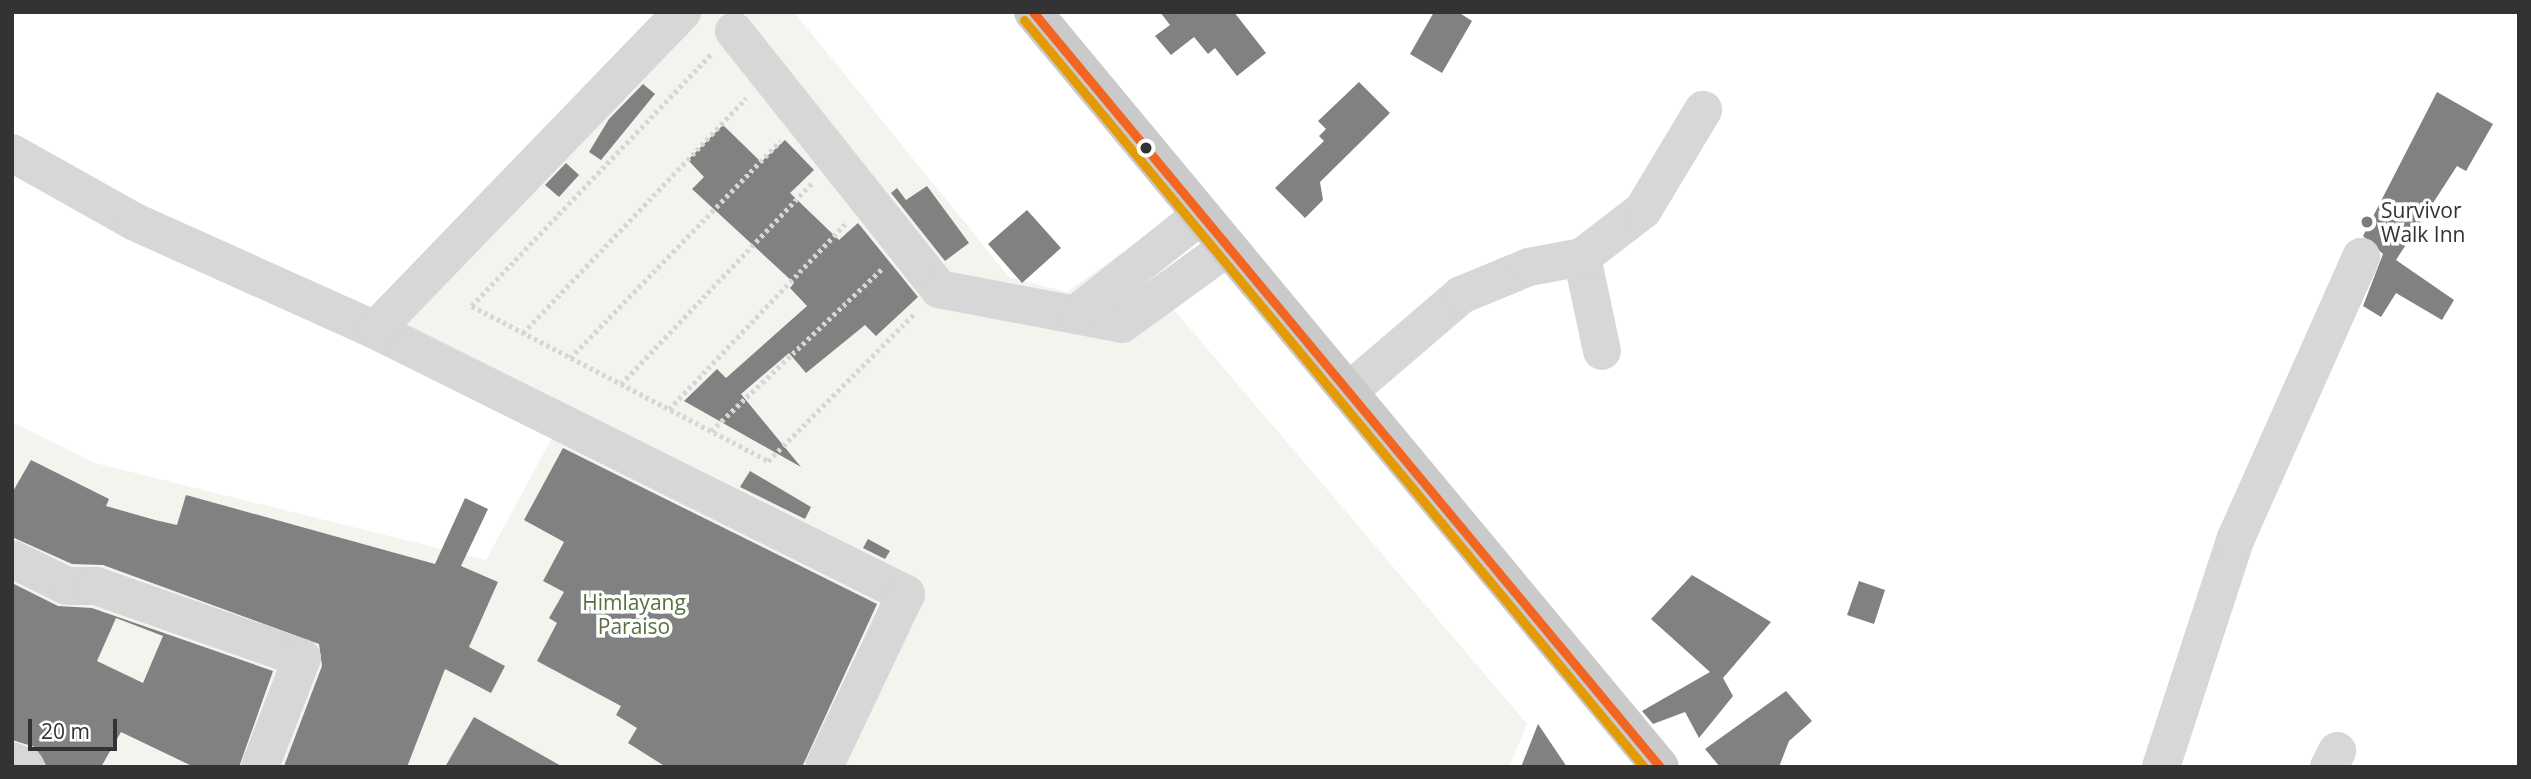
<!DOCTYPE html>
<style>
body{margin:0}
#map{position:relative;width:2531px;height:779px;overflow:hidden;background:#fff;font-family:"Open Sans",sans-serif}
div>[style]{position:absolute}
.green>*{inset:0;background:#f1f5ed}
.building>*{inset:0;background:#818181}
.path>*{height:4.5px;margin-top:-2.25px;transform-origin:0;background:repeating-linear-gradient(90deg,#d6d6d6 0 3.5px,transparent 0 7px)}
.minor>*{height:38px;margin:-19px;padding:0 19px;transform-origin:19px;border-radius:19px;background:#d7d7d7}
.major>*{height:38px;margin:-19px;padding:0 19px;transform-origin:19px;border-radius:19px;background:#cacaca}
.bus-1>*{height:9px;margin:-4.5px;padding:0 4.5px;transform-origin:4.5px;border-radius:4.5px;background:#f26522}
.bus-2>*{height:9px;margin:-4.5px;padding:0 4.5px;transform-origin:4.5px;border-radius:4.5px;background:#e39a05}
.dots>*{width:19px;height:19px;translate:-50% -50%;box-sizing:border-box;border:4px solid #fff;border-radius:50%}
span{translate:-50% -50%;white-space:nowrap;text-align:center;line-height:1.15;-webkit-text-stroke:7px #fff;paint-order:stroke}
.poi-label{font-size:21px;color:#333}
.left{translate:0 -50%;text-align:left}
.park-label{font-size:21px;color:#56703f}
.frame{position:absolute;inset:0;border:14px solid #333;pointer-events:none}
.scale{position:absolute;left:28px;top:719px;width:89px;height:32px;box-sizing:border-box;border:4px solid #333;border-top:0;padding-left:9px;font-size:21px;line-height:24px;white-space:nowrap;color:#333;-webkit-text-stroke:5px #fff;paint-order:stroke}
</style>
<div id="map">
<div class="green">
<i style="clip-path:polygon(698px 12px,794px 12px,1009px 277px,1067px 292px,1124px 251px,1527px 724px,1509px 767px,12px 767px,12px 422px,95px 463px,486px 560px,567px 410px,402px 323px)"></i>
</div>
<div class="building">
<i style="clip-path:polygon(1160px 12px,1234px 12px,1266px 53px,1237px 76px,1215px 48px,1208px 54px,1194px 37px,1171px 55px,1155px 36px,1170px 25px)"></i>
<i style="clip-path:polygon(1434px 12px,1458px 12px,1472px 21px,1442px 73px,1410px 54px)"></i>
<i style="clip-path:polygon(1359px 82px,1390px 113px,1320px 182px,1323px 200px,1305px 218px,1275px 188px,1324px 141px,1319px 136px,1326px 129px,1318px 121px)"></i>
<i style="clip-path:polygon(643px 84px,655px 94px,601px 160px,589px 152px,609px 119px)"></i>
<i style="clip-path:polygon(2437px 92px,2493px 124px,2466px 171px,2457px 166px,2396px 260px,2454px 300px,2442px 320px,2396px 293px,2381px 317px,2363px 306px,2383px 254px,2363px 236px)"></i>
<i style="clip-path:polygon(723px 125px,761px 162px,785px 140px,814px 170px,790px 193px,839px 240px,858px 223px,918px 297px,876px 336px,865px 325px,806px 373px,789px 353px,741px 394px,801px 467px,684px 401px,717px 369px,726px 378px,807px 306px,790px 288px,794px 283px,692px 189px,704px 177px,688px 160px)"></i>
<i style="clip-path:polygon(566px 163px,579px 175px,559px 197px,545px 185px)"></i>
<i style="clip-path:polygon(927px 186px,969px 243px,945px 261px,891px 193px,897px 188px,906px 200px)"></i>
<i style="clip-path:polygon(1027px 210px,1061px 248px,1022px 283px,988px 244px)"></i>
<i style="clip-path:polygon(563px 448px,877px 604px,802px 767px,666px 767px,628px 743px,637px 728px,616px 715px,621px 706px,537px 661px,557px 623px,549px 618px,564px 592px,543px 581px,564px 542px,524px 520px)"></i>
<i style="clip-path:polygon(31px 460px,109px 499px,106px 506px,155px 520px,177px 525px,186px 495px,435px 564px,465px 498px,488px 509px,461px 566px,498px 582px,469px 647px,505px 666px,491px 693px,445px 669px,407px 767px,284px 766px,322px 666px,319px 644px,103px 565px,72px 564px,12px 537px,12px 493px)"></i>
<i style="clip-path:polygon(750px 471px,811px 507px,805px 519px,740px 487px)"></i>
<i style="clip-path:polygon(868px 539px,890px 551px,885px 559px,863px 548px)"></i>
<i style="clip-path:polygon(1692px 575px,1771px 622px,1723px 678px,1733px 696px,1699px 738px,1685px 712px,1653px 724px,1642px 711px,1710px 672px,1651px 619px)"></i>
<i style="clip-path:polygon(1859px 581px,1885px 590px,1874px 624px,1847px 615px)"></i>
<i style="clip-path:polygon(evenodd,12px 583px,58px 606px,92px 608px,273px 671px,239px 767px,194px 767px,121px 732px,101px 767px,47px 767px,35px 747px,12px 740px,12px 583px,116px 618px,163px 636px,143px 683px,97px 661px,116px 618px)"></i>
<i style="clip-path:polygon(1786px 691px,1812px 721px,1789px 741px,1779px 767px,1720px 767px,1705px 749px)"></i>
<i style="clip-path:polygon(474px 717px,563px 767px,445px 767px)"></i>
<i style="clip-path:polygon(1538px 724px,1567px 767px,1521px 767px)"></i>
</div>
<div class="path">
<i style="left:711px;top:55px;width:347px;rotate:133.6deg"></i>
<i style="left:472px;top:306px;width:334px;rotate:27.6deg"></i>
<i style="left:768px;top:461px;width:210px;rotate:-45.2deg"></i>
<i style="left:523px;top:333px;width:324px;rotate:-46.5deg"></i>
<i style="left:570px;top:358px;width:302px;rotate:-45.9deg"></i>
<i style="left:621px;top:384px;width:279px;rotate:-46.5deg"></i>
<i style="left:669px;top:409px;width:257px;rotate:-46.4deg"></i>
<i style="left:711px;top:431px;width:236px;rotate:-43.5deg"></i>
</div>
<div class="minor">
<i style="left:734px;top:31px;width:330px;rotate:51.5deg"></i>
<i style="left:939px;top:289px;width:186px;rotate:10.8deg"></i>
<i style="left:1122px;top:324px;width:131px;rotate:-36deg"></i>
<i style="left:12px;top:153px;width:141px;rotate:29.3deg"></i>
<i style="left:135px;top:222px;width:263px;rotate:24.2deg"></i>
<i style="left:375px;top:330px;width:593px;rotate:26.44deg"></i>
<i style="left:906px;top:594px;width:191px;rotate:115.4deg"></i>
<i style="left:1582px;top:257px;width:96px;rotate:78deg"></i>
<i style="left:1075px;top:315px;width:161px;rotate:-38.4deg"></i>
<i style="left:375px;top:330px;width:442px;rotate:-46deg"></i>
<i style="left:1348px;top:392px;width:149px;rotate:-40.6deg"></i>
<i style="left:1461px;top:295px;width:74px;rotate:-22.4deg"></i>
<i style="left:1529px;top:267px;width:54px;rotate:-10.7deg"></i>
<i style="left:1582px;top:257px;width:77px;rotate:-37.6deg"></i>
<i style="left:1643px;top:210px;width:117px;rotate:-59deg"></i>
<i style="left:12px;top:559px;width:61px;rotate:26.1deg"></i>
<i style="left:67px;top:586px;width:29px"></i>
<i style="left:96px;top:586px;width:218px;rotate:19.3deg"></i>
<i style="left:302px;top:658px;width:117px;rotate:111.1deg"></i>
<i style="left:12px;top:761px;width:15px;rotate:23deg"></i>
<i style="left:2161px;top:767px;width:241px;rotate:-71.9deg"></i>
<i style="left:2236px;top:538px;width:308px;rotate:-66deg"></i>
<i style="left:2329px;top:767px;width:18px;rotate:-63deg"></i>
</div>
<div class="major">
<i style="left:1033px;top:12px;width:981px;rotate:50.29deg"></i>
</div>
<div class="bus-1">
<i style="left:1033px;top:12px;width:981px;rotate:50.29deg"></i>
</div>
<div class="bus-2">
<i style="left:1024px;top:20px;width:971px;rotate:50.31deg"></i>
</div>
<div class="dots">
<i style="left:1146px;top:148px;background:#333"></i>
<i style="left:2367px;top:222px;background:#7a7a7a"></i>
</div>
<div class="poi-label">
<span class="left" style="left:2381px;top:222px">Survivor<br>Walk Inn</span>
</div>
<div class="park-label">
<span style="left:634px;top:614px">Himlayang<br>Paraiso</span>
</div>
<div class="frame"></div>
<div class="scale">20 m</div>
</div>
